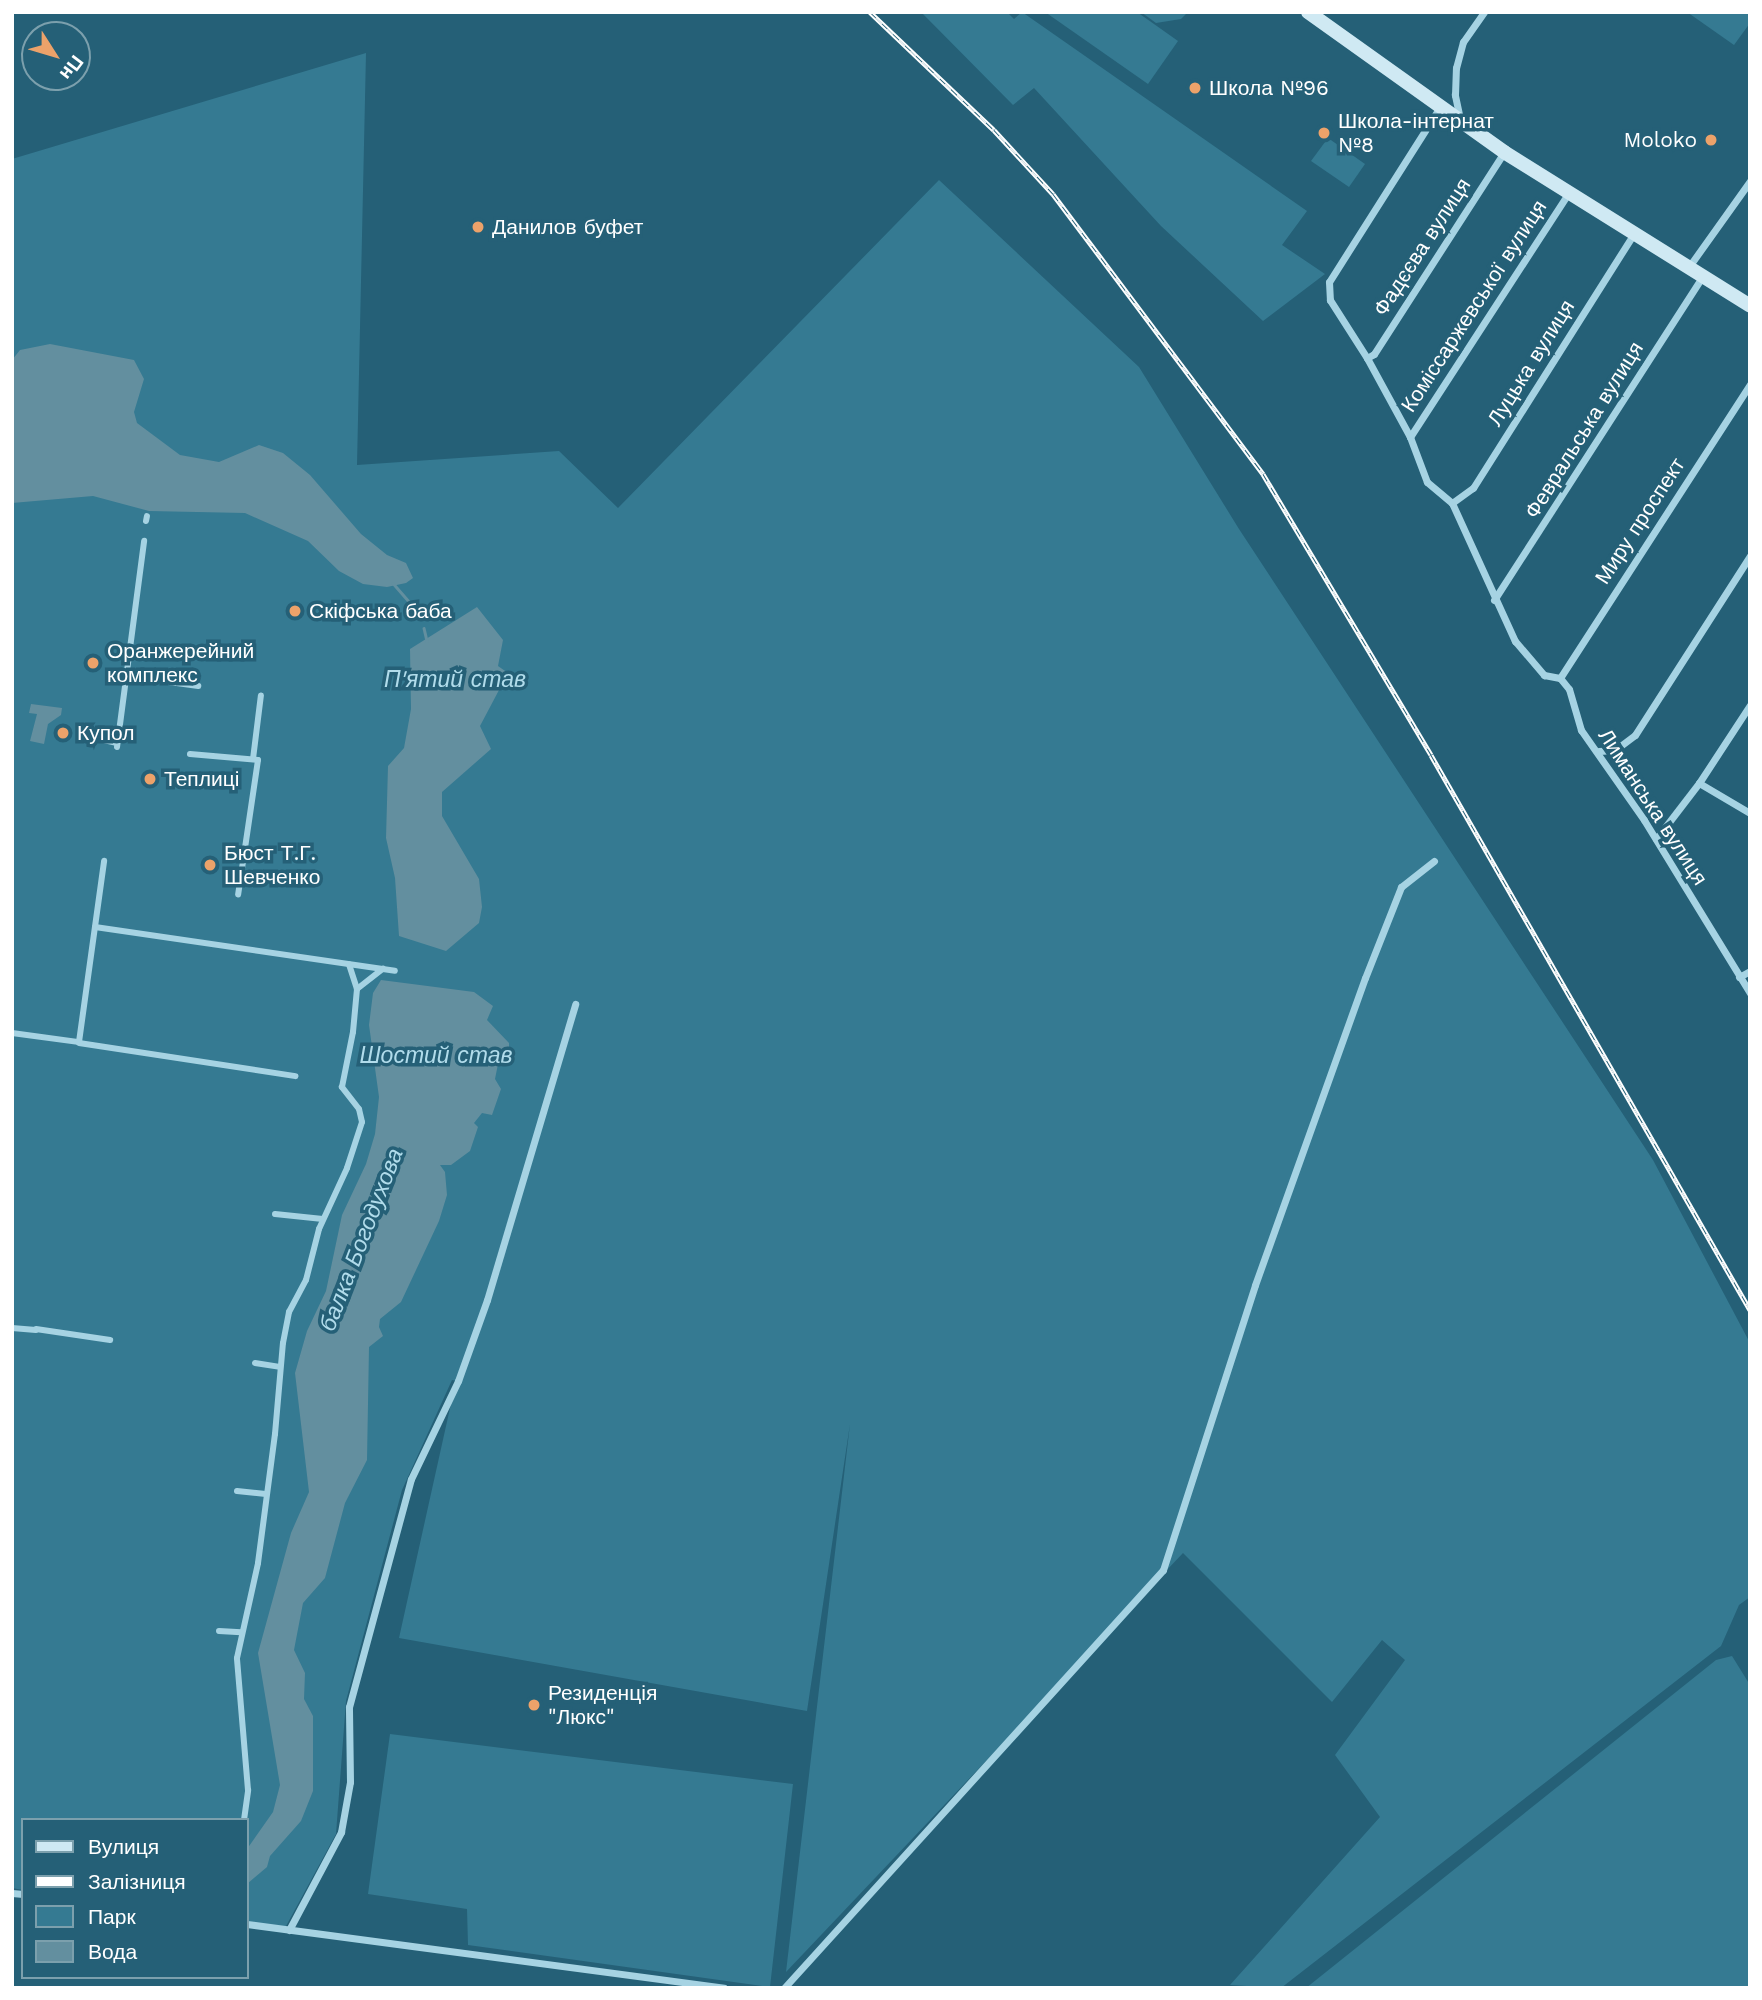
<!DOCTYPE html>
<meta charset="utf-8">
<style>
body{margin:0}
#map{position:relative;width:1762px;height:2000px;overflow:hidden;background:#256077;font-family:"Work Sans",sans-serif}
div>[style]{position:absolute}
.green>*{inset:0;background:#357a92}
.water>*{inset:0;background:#638f9f}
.stream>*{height:2.5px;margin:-1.25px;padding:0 1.25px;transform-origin:1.25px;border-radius:1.25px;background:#638f9f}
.pedestrian>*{height:6px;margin:-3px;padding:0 3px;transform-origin:3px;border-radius:3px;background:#a6d3e3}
.minor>*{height:7px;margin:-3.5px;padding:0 3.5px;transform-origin:3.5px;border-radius:3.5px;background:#a6d3e3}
.secondary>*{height:14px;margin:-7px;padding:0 7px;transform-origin:7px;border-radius:7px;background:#cfe9f3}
.rail>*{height:5px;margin-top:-2.5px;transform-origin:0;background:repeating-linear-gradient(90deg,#256077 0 8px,#fff 0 16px);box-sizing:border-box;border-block:2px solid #fff}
.dots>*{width:19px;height:19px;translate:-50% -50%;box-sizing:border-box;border:4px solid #256077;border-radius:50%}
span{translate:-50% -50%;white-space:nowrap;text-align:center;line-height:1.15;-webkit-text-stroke:7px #256077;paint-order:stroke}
.poi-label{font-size:21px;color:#fff}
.left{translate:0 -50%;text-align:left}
.right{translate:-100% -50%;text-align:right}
.street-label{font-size:21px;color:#fff}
.water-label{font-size:23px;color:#b1dceb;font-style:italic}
.frame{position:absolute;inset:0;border:14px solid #fff;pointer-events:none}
.legend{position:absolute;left:21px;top:1818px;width:228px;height:161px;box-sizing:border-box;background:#256077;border:2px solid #7ca0ad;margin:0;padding:9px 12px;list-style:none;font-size:21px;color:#fff}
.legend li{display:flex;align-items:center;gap:14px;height:35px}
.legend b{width:35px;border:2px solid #7ca0ad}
.north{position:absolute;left:21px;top:21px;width:70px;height:70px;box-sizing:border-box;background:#256077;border:2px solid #7ca0ad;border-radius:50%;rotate:127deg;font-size:19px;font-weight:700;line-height:28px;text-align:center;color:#fff}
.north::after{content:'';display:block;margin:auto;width:24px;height:32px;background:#eca26a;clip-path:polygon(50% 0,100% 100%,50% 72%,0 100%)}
</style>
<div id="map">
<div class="green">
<i style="clip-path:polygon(921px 12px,1007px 12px,1014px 19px,1022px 12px,1307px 211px,1282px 245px,1325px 274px,1263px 321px,1161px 226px,1034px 88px,1013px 105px)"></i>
<i style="clip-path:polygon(1045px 12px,1137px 12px,1178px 41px,1148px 84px)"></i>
<i style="clip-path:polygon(1141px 12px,1188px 12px,1181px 19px,1156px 23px)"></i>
<i style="clip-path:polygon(1687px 12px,1750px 12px,1750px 23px,1734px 45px)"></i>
<i style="clip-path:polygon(366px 53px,357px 465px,559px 451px,618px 508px,939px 180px,1139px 367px,1239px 529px,1653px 1160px,1750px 1343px,1750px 1597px,1739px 1605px,1721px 1646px,1281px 1988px,1230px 1985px,1380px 1817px,1335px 1755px,1405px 1660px,1382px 1640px,1332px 1702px,1183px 1553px,786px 1972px,850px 1424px,807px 1711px,399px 1638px,456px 1381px,452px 1380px,402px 1490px,346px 1701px,336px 1834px,285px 1928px,247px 1922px,247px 1820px,23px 1820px,23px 1890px,12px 1888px,12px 159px)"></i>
<i style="clip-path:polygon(1328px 138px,1365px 164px,1349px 187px,1311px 161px)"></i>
<i style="clip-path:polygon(1732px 1656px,1750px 1685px,1750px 1988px,1306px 1988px,1716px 1660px)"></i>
<i style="clip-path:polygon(390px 1734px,793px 1784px,770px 1987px,468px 1945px,467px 1909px,368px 1894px)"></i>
</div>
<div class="water">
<i style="clip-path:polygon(50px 344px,134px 360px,144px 379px,134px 412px,137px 423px,180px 455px,219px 462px,259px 445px,283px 453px,310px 475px,361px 534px,387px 555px,406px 563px,413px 578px,406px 583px,387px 587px,363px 584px,339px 571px,308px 541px,245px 513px,149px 511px,93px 496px,12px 503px,12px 360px,20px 350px)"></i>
<i style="clip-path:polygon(477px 607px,503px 640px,498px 666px,508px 673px,480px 726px,491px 749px,442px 792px,442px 816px,479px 879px,482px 907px,479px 923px,446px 951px,399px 936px,395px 878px,386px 838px,388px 766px,404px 748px,411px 709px,410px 649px)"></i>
<i style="clip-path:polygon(31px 704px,62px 708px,61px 715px,48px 724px,44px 744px,30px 741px,37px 714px,29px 713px)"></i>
<i style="clip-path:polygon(381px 980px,474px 992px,493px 1006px,487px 1020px,509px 1043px,509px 1052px,499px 1059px,495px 1079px,501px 1089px,492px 1115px,482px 1113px,474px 1123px,478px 1127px,470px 1151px,451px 1165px,440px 1165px,445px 1172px,447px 1195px,439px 1221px,401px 1302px,380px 1319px,379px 1327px,383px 1336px,369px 1347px,367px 1460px,345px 1503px,325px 1578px,303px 1603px,294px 1650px,305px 1673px,304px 1699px,313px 1716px,313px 1791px,301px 1821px,270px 1856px,267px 1867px,247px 1884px,247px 1849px,273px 1812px,280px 1785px,258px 1653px,291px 1533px,309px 1492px,295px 1373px,307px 1331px,326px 1291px,342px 1215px,366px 1164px,375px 1134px,379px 1097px,369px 1025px,373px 993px)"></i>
</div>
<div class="stream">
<i style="left:393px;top:583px;width:32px;rotate:49deg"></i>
<i style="left:424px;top:628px;width:13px;rotate:77deg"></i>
</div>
<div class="pedestrian">
<i style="left:146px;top:521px;width:5px;rotate:-79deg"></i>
<i style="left:126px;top:676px;width:73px;rotate:7.9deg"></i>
<i style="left:82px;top:735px;width:36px;rotate:13deg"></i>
<i style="left:117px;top:747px;width:208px;rotate:-82.5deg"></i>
<i style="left:190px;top:754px;width:68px;rotate:5deg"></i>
<i style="left:258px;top:760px;width:136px;rotate:98.4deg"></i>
<i style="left:253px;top:759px;width:64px;rotate:-82.9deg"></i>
<i style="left:95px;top:927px;width:303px;rotate:8.3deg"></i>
<i style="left:357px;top:989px;width:33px;rotate:-38deg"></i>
<i style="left:12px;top:1033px;width:68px;rotate:7.7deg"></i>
<i style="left:79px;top:1042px;width:183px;rotate:-82.1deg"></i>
<i style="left:79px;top:1043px;width:219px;rotate:8.7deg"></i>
<i style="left:275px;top:1214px;width:48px;rotate:5.9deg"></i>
<i style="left:12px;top:1328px;width:24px;rotate:5deg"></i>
<i style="left:36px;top:1329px;width:75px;rotate:8.5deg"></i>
<i style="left:255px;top:1363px;width:25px;rotate:9deg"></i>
<i style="left:237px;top:1491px;width:29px;rotate:6deg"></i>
<i style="left:219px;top:1631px;width:22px;rotate:3deg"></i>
<i style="left:244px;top:1820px;width:30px;rotate:-82deg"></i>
<i style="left:248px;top:1790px;width:132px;rotate:-94.8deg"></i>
<i style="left:237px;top:1658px;width:97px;rotate:-77.5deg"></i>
<i style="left:258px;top:1563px;width:130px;rotate:-82.5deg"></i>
<i style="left:275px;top:1434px;width:91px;rotate:-85deg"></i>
<i style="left:283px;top:1343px;width:32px;rotate:-79deg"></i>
<i style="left:289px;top:1312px;width:36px;rotate:-62deg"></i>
<i style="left:306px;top:1280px;width:53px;rotate:-75.7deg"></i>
<i style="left:319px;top:1229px;width:67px;rotate:-65.3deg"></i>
<i style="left:347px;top:1168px;width:48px;rotate:-71.9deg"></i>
<i style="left:362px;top:1122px;width:13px;rotate:-103deg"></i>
<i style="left:359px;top:1109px;width:28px;rotate:-128deg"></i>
<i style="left:342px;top:1087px;width:56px;rotate:-78.7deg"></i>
<i style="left:353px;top:1032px;width:43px;rotate:-84.7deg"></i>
<i style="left:357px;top:989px;width:26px;rotate:-108deg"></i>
</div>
<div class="minor">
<i style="left:1440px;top:107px;width:207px;rotate:122.4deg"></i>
<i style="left:1329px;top:282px;width:18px;rotate:87deg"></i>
<i style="left:1330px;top:300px;width:69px;rotate:57.5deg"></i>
<i style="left:1367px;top:358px;width:90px;rotate:61.4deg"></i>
<i style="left:1410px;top:437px;width:48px;rotate:69.3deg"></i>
<i style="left:1427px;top:482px;width:33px;rotate:40deg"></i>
<i style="left:1452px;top:503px;width:152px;rotate:65.5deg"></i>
<i style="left:1515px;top:641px;width:45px;rotate:49.5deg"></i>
<i style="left:1544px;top:675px;width:16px;rotate:11deg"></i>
<i style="left:1560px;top:678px;width:14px;rotate:51deg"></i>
<i style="left:1569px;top:689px;width:43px;rotate:73.7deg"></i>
<i style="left:1581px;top:730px;width:110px;rotate:55deg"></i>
<i style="left:1644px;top:820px;width:203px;rotate:58.5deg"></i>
<i style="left:1460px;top:119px;width:25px;rotate:-102deg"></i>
<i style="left:1455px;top:95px;width:27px;rotate:-88deg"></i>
<i style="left:1456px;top:68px;width:27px;rotate:-75deg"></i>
<i style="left:1463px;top:42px;width:37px;rotate:-55deg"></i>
<i style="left:1688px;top:268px;width:107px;rotate:-54.5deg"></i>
<i style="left:1367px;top:358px;width:8px;rotate:-30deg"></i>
<i style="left:1374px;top:354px;width:240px;rotate:-57.2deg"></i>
<i style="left:1410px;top:437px;width:290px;rotate:-57deg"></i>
<i style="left:1452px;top:503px;width:26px;rotate:-36deg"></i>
<i style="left:1473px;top:488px;width:299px;rotate:-57.7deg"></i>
<i style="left:1494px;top:600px;width:384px;rotate:-57.2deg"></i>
<i style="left:1560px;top:678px;width:350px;rotate:-57.1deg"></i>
<i style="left:1599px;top:751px;width:16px;rotate:-4deg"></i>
<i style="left:1615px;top:750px;width:25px;rotate:-37deg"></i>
<i style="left:1635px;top:735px;width:213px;rotate:-57.3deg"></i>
<i style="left:1699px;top:783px;width:59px;rotate:30.5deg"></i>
<i style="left:1656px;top:839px;width:71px;rotate:-52.5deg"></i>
<i style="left:1699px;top:783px;width:93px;rotate:-56.8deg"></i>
<i style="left:1739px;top:977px;width:13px;rotate:-29deg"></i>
<i style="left:12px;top:1893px;width:11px;rotate:5deg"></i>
<i style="left:247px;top:1924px;width:481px;rotate:7.6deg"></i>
<i style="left:289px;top:1930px;width:111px;rotate:-62deg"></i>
<i style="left:341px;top:1832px;width:51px;rotate:-79.8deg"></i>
<i style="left:350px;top:1782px;width:75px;rotate:-90.8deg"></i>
<i style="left:349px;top:1707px;width:236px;rotate:-74.8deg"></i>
<i style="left:411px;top:1479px;width:109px;rotate:-64.4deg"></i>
<i style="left:458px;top:1381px;width:86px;rotate:-70.3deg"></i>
<i style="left:487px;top:1300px;width:309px;rotate:-73.4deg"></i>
<i style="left:784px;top:1988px;width:564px;rotate:-47.8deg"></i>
<i style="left:1163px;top:1570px;width:299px;rotate:-72.1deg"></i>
<i style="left:1255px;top:1285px;width:326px;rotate:-70.3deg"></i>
<i style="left:1365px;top:978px;width:98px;rotate:-68.4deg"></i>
<i style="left:1401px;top:887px;width:42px;rotate:-38.2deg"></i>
</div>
<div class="secondary">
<i style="left:1308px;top:12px;width:241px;rotate:35.5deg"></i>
<i style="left:1504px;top:152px;width:290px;rotate:32deg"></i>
</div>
<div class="rail">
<i style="left:870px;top:12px;width:171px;rotate:43.6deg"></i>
<i style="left:994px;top:130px;width:87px;rotate:47.3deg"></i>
<i style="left:1053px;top:194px;width:350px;rotate:53.1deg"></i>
<i style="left:1263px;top:474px;width:327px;rotate:59.1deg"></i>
<i style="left:1431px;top:755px;width:640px;rotate:60.11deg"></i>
</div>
<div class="dots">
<i style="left:1195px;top:88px;background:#eca26a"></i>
<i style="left:1324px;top:133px;background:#eca26a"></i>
<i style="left:1711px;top:140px;background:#eca26a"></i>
<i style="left:478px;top:227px;background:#eca26a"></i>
<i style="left:295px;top:611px;background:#eca26a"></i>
<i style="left:93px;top:663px;background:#eca26a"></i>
<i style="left:63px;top:733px;background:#eca26a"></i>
<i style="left:150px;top:779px;background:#eca26a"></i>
<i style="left:210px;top:865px;background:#eca26a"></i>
<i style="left:534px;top:1705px;background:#eca26a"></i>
</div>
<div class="poi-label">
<span class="left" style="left:1209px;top:88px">Школа №96</span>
<span class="left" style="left:1338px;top:133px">Школа-інтернат<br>№8</span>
<span class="right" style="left:1697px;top:140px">Moloko</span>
<span class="left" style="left:492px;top:227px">Данилов буфет</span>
<span class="left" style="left:309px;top:611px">Скіфська баба</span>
<span class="left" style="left:107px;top:663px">Оранжерейний<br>комплекс</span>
<span class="left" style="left:77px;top:733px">Купол</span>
<span class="left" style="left:164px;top:779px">Теплиці</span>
<span class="left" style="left:224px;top:865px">Бюст Т.Г.<br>Шевченко</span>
<span class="left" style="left:548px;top:1705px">Резиденція<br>"Люкс"</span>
</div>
<div class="street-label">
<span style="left:1422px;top:247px;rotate:-57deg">Фадєєва вулиця</span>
<span style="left:1474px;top:306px;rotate:-57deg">Коміссаржевської вулиця</span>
<span style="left:1531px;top:363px;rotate:-58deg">Луцька вулиця</span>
<span style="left:1584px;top:430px;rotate:-58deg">Февральська вулиця</span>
<span style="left:1640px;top:521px;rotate:-57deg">Миру проспект</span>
<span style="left:1653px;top:807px;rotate:57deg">Лиманська вулиця</span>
</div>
<div class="water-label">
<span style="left:455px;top:680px">П'ятий став</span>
<span style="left:436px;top:1056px">Шостий став</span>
<span style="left:362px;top:1240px;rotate:-69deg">балка Богодухова</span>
</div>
<div class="frame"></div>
<ul class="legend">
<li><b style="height:9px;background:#cfe9f3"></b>Вулиця</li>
<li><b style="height:9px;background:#fff"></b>Залізниця</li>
<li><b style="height:19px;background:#357a92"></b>Парк</li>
<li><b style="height:19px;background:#638f9f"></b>Вода</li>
</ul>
<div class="north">Пн</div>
</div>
